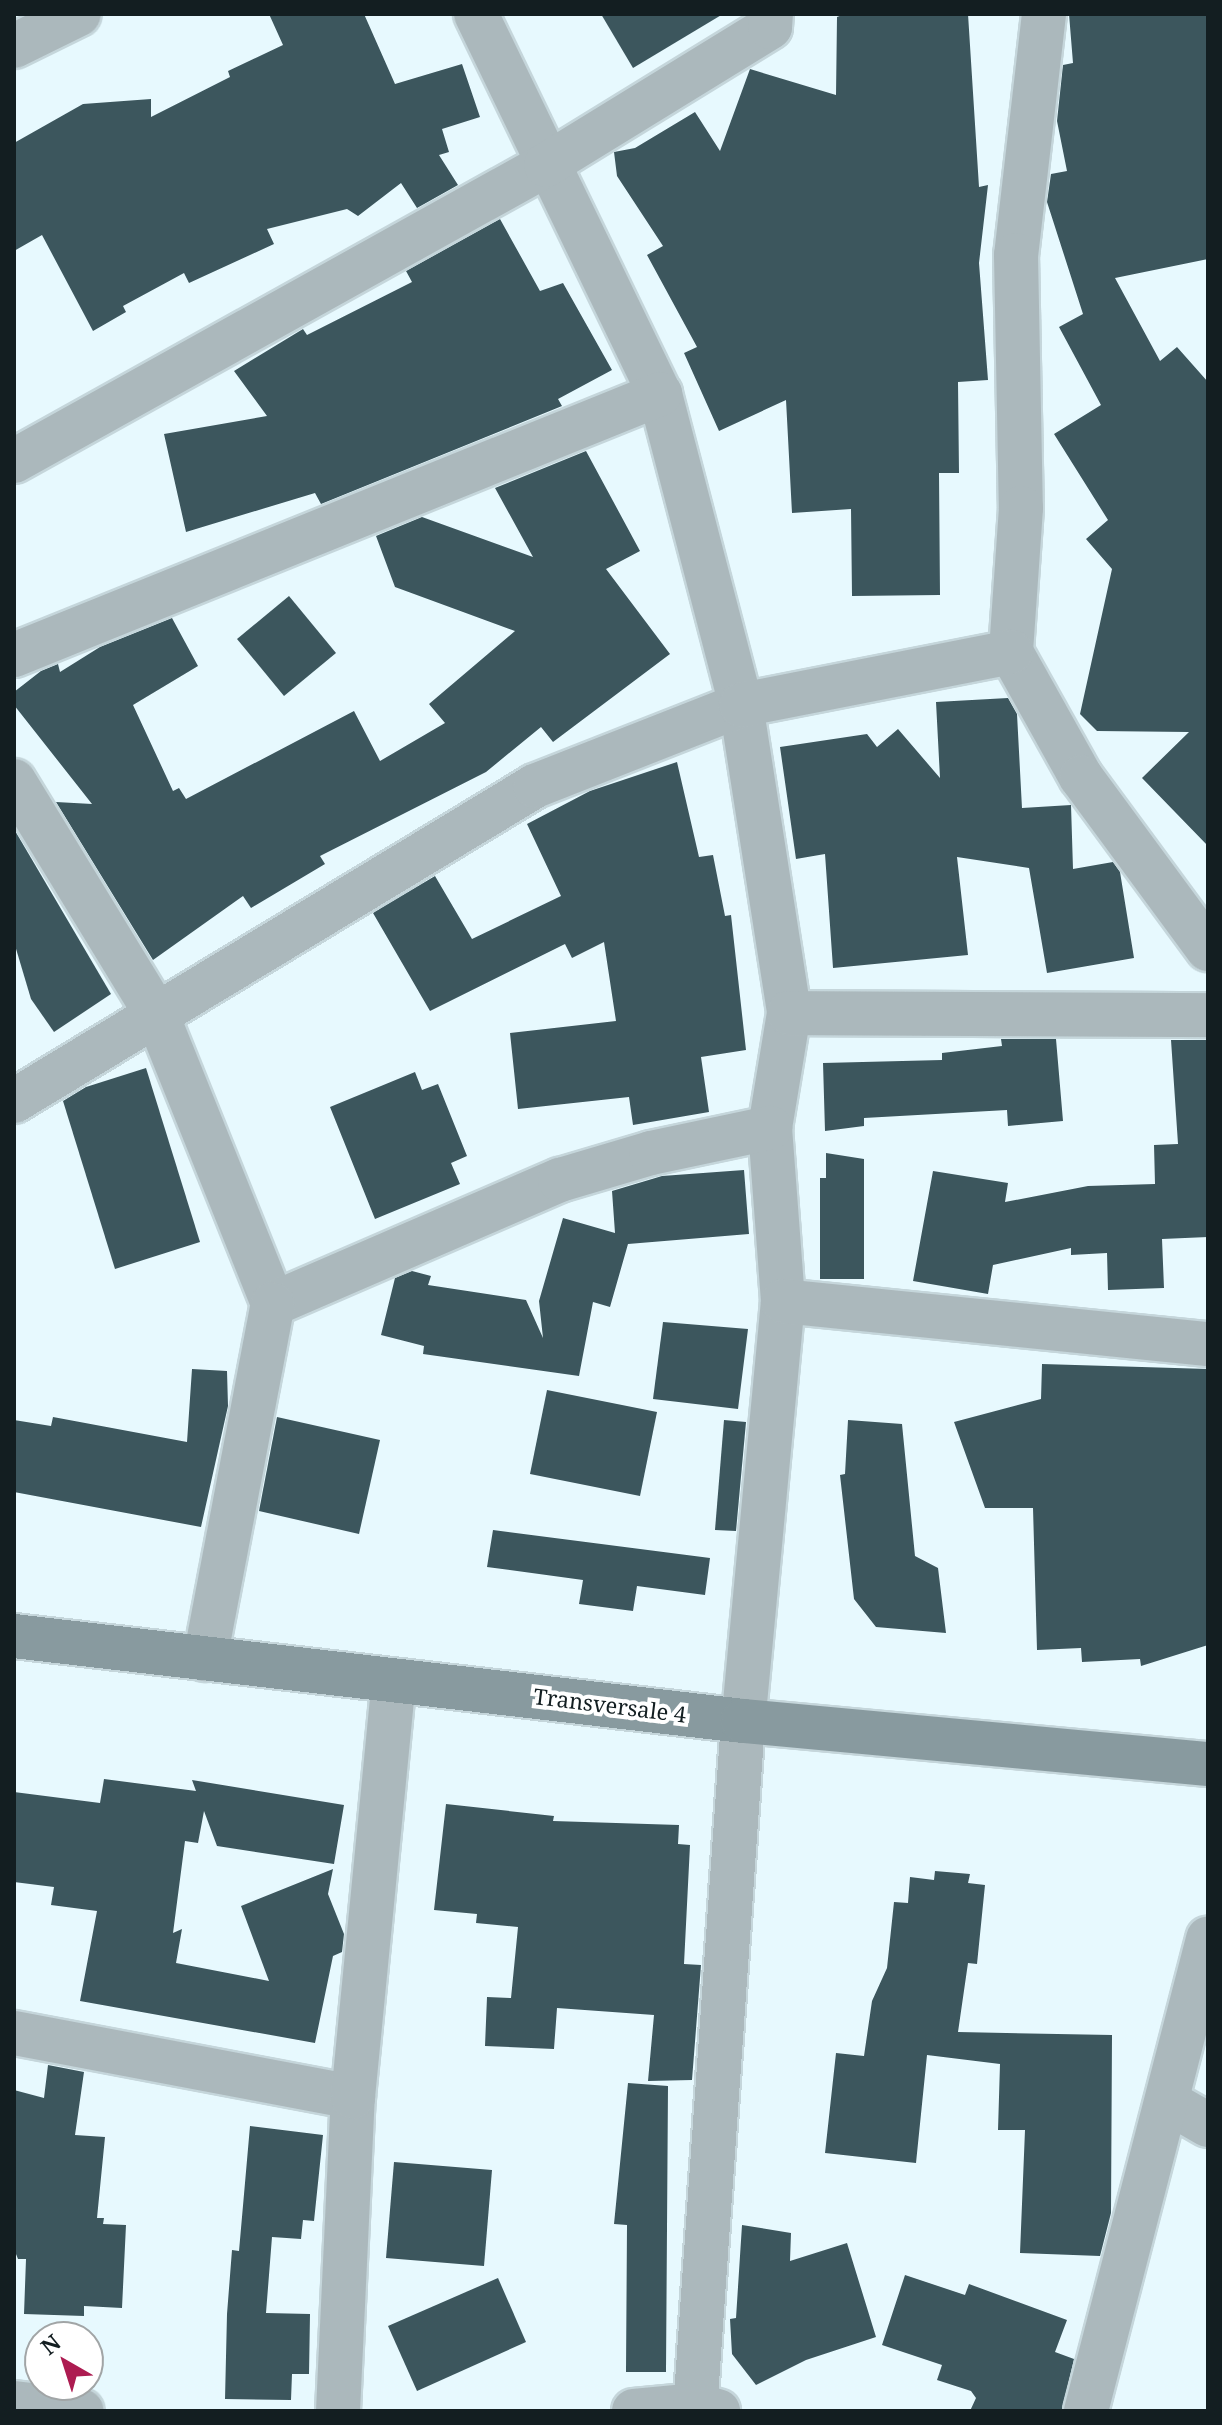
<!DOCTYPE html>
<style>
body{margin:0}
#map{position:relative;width:1222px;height:2425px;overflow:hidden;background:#e7f9fe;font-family:"Noto Serif",serif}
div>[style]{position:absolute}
.building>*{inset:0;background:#3c565d}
.roads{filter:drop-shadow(2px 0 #c5d6db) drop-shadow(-2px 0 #c5d6db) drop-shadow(0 2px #c5d6db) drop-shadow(0 -2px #c5d6db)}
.minor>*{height:44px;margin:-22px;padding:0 22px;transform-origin:22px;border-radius:22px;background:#abb8bc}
.tertiary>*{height:44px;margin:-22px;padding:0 22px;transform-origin:22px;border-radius:22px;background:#abb8bc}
.secondary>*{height:44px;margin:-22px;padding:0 22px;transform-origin:22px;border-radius:22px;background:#889a9f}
span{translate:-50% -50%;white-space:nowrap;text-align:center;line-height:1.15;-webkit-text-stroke:8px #fff;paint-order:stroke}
.street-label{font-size:22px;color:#131e21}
.frame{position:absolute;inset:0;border:16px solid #131e21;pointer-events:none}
.north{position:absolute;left:24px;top:2321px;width:80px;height:80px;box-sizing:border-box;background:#fff;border:2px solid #a1a5a6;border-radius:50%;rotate:321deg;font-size:22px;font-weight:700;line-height:32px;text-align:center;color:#131e21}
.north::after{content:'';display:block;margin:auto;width:28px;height:36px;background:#ad1c51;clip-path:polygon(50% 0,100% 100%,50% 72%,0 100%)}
</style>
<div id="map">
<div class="building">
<i style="clip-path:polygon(269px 14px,364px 14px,395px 84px,462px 64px,480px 117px,442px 129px,449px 152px,439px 155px,458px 185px,417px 208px,401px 183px,358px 216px,347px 209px,267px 229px,274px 244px,189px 283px,184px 273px,123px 306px,126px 312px,93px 331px,42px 235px,14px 251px,14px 143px,83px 104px,151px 99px,151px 117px,230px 77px,228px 71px,283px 45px)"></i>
<i style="clip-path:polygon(601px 14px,723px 14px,633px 68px)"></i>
<i style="clip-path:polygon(845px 14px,968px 14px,979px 187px,988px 185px,979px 263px,988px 380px,958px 382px,959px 473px,939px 473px,940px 595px,852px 596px,851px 509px,792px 513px,786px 400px,719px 431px,684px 353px,697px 347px,647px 255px,663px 246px,617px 176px,614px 152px,635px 148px,695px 112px,720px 151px,750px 69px,836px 95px,837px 17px)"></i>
<i style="clip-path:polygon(1069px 14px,1208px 14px,1208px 259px,1115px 278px,1160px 361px,1177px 347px,1208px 382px,1208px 846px,1142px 778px,1189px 732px,1097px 731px,1080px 714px,1112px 569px,1086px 539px,1108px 520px,1054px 434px,1101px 405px,1059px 327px,1083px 314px,1047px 202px,1051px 174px,1067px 171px,1057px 121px,1063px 65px,1073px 63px)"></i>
<i style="clip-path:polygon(500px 219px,540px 291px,563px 283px,612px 370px,558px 399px,562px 406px,321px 504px,315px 493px,186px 532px,164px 434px,267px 416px,234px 371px,303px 329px,307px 335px,412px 282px,406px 271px)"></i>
<i style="clip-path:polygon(586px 451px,640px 551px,606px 569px,670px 654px,553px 742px,541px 727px,486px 772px,320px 856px,325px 864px,251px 908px,243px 896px,153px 960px,56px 802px,92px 804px,14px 705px,14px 692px,41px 671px,58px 664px,60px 672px,100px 647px,172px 618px,198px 666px,133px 705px,173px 791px,179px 788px,186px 799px,354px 711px,380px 761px,445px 723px,429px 704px,515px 631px,395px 587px,376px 536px,422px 517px,533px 557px,495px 488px)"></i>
<i style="clip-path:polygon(289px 596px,336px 653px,284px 696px,237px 639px)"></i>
<i style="clip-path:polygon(1008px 698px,1017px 714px,1022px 808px,1071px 805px,1073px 869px,1113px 862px,1120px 872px,1134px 958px,1047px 973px,1029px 868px,957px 857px,968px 955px,833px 968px,825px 854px,796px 859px,780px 747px,867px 734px,877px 747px,898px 729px,940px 778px,936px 702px)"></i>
<i style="clip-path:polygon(677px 762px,699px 857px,713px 855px,725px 916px,731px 915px,746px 1050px,701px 1057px,709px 1112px,633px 1125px,629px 1097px,518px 1109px,510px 1033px,616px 1021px,604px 942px,572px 958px,565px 944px,430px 1011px,373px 913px,435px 876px,472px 939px,561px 896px,527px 824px,590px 791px)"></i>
<i style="clip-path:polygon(14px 829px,111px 994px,54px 1032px,31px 999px,14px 942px)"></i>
<i style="clip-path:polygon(1001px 1039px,1056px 1039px,1063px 1121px,1008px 1126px,1007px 1110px,864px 1118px,864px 1126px,825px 1131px,823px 1063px,942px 1060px,942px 1053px,1002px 1046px)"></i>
<i style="clip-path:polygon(1171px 1040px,1208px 1040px,1208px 1237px,1162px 1239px,1164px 1288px,1108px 1290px,1107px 1253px,1071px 1255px,1071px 1248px,993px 1265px,988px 1294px,913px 1281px,933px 1171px,1008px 1183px,1005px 1202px,1088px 1186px,1155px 1184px,1154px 1145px,1178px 1144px)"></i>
<i style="clip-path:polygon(146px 1068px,200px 1242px,115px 1269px,63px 1101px,86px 1087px)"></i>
<i style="clip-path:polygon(415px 1072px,422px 1090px,438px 1084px,467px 1156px,451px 1163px,460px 1184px,375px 1219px,330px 1107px)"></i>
<i style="clip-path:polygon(826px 1153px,864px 1159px,864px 1279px,820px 1279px,820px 1178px,826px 1178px)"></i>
<i style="clip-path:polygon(744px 1170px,749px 1234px,628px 1244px,610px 1307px,593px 1302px,579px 1376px,423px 1354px,424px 1346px,381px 1335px,395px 1278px,412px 1271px,431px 1276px,428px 1285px,526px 1300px,543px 1338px,539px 1301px,563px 1218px,615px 1233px,612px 1191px,662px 1176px)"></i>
<i style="clip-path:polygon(663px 1322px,748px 1329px,738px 1409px,653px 1399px)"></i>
<i style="clip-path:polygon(1042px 1364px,1208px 1369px,1208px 1645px,1141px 1666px,1140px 1659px,1082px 1662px,1081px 1648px,1037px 1650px,1033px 1508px,985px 1508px,954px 1422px,1041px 1399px)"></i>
<i style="clip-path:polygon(192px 1369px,227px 1371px,228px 1406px,201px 1527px,14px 1492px,14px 1420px,51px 1426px,53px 1417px,187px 1442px)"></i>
<i style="clip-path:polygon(547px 1390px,657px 1412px,640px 1496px,530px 1474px)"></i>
<i style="clip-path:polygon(277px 1417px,380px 1440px,359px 1534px,259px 1511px)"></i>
<i style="clip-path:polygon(724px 1420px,746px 1422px,736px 1531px,715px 1530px)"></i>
<i style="clip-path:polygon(848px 1420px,902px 1424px,915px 1556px,938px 1568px,946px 1633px,876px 1627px,854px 1599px,840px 1475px,845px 1474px)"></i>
<i style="clip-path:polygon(493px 1530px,710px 1558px,705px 1595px,637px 1586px,633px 1611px,579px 1604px,583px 1580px,487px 1567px)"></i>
<i style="clip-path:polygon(104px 1779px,196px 1791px,192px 1780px,344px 1805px,334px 1864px,217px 1846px,204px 1811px,198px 1843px,185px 1841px,173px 1933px,182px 1929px,176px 1963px,269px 1981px,241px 1906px,333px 1869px,328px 1894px,344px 1934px,342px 1952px,333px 1956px,315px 2043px,80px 2001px,97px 1911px,51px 1905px,54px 1887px,14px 1882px,14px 1792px,100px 1803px)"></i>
<i style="clip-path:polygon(446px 1804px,554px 1816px,553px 1821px,679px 1825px,678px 1844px,690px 1845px,684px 1964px,701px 1965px,692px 2080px,648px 2081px,654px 2015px,557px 2008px,554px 2049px,485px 2046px,487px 1997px,511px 1998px,518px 1927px,476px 1923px,477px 1914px,434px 1910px)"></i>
<i style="clip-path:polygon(935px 1871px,970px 1874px,968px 1883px,985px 1885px,977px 1964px,968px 1963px,958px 2032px,1112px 2035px,1111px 2213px,1100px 2256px,1020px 2253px,1025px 2130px,998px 2130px,1000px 2064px,927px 2055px,916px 2163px,825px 2153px,836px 2053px,864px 2056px,872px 2001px,887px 1968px,894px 1902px,908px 1903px,910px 1877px,934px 1880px)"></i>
<i style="clip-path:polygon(48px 2065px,84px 2072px,75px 2135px,105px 2137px,97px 2218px,104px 2218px,103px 2224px,126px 2225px,122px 2308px,84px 2306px,84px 2316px,24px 2314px,26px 2259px,18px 2259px,14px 2249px,14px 2090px,44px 2098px)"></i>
<i style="clip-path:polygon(628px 2083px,668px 2086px,666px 2372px,626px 2372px,627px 2225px,614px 2224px)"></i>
<i style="clip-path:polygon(250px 2126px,323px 2135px,314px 2221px,303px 2220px,301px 2239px,272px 2237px,266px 2313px,310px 2314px,309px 2374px,292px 2374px,291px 2400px,225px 2399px,227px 2314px,232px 2250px,239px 2251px)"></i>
<i style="clip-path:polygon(394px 2162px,492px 2170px,484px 2266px,386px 2258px)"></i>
<i style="clip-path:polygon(742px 2225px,791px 2233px,790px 2261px,847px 2243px,876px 2337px,806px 2360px,756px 2385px,732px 2354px,730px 2319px,736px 2318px)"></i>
<i style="clip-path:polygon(905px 2275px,965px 2295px,969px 2284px,1067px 2320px,1055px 2352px,1074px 2359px,1062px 2411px,970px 2411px,976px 2398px,971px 2391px,937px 2380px,942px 2365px,882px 2345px)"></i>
<i style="clip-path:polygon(498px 2278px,526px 2342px,417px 2391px,388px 2326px)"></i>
</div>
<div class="roads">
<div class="minor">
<i style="left:476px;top:14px;width:422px;rotate:64.2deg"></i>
<i style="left:660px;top:394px;width:321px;rotate:75.4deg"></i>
<i style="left:741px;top:705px;width:312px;rotate:81.1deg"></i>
<i style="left:789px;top:1013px;width:117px;rotate:99.4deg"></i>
<i style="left:770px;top:1128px;width:173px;rotate:85.7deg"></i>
<i style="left:783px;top:1301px;width:422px;rotate:95.4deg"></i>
<i style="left:1044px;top:14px;width:243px;rotate:96.6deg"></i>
<i style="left:1016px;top:255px;width:253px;rotate:88.9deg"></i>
<i style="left:1021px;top:508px;width:144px;rotate:94deg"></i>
<i style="left:1011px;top:652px;width:143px;rotate:60.8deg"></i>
<i style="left:1081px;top:777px;width:214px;rotate:53.6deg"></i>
<i style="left:14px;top:46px;width:72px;rotate:-26.2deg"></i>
<i style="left:14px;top:461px;width:609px;rotate:-29.09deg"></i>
<i style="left:546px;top:165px;width:263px;rotate:-31.6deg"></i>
<i style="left:770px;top:27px;width:13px;rotate:-86deg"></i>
<i style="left:14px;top:655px;width:697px;rotate:-22deg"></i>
<i style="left:14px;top:781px;width:274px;rotate:58.6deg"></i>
<i style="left:157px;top:1015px;width:311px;rotate:68.1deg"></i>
<i style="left:273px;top:1304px;width:313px;rotate:-23.4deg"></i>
<i style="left:560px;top:1180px;width:95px;rotate:-16.5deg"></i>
<i style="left:651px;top:1153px;width:122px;rotate:-11.9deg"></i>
<i style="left:789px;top:1013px;width:419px;rotate:0.3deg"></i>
<i style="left:14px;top:1101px;width:609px;rotate:-31.16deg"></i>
<i style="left:535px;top:786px;width:221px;rotate:-21.5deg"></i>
<i style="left:741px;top:705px;width:275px;rotate:-11.1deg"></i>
<i style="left:783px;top:1301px;width:427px;rotate:5.8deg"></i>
<i style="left:205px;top:1659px;width:361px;rotate:-79.2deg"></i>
<i style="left:14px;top:2033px;width:345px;rotate:10.7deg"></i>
<i style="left:1168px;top:2102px;width:46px;rotate:29.9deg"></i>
<i style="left:14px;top:2403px;width:68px;rotate:6.7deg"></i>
<i style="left:338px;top:2411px;width:314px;rotate:-87.3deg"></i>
<i style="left:353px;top:2097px;width:418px;rotate:-84.4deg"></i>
<i style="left:634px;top:2411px;width:61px;rotate:-5.6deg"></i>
<i style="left:695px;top:2405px;width:24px;rotate:15deg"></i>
<i style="left:1086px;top:2411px;width:488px;rotate:-75.5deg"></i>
</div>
<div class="tertiary">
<i style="left:695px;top:2411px;width:692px;rotate:-86.02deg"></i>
</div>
<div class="secondary">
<i style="left:14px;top:1636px;width:734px;rotate:6.65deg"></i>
<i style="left:743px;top:1721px;width:467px;rotate:5.3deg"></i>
</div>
</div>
<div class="street-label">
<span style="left:610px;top:1705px;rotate:7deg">Transversale 4</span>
</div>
<div class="frame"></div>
<div class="north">N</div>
</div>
